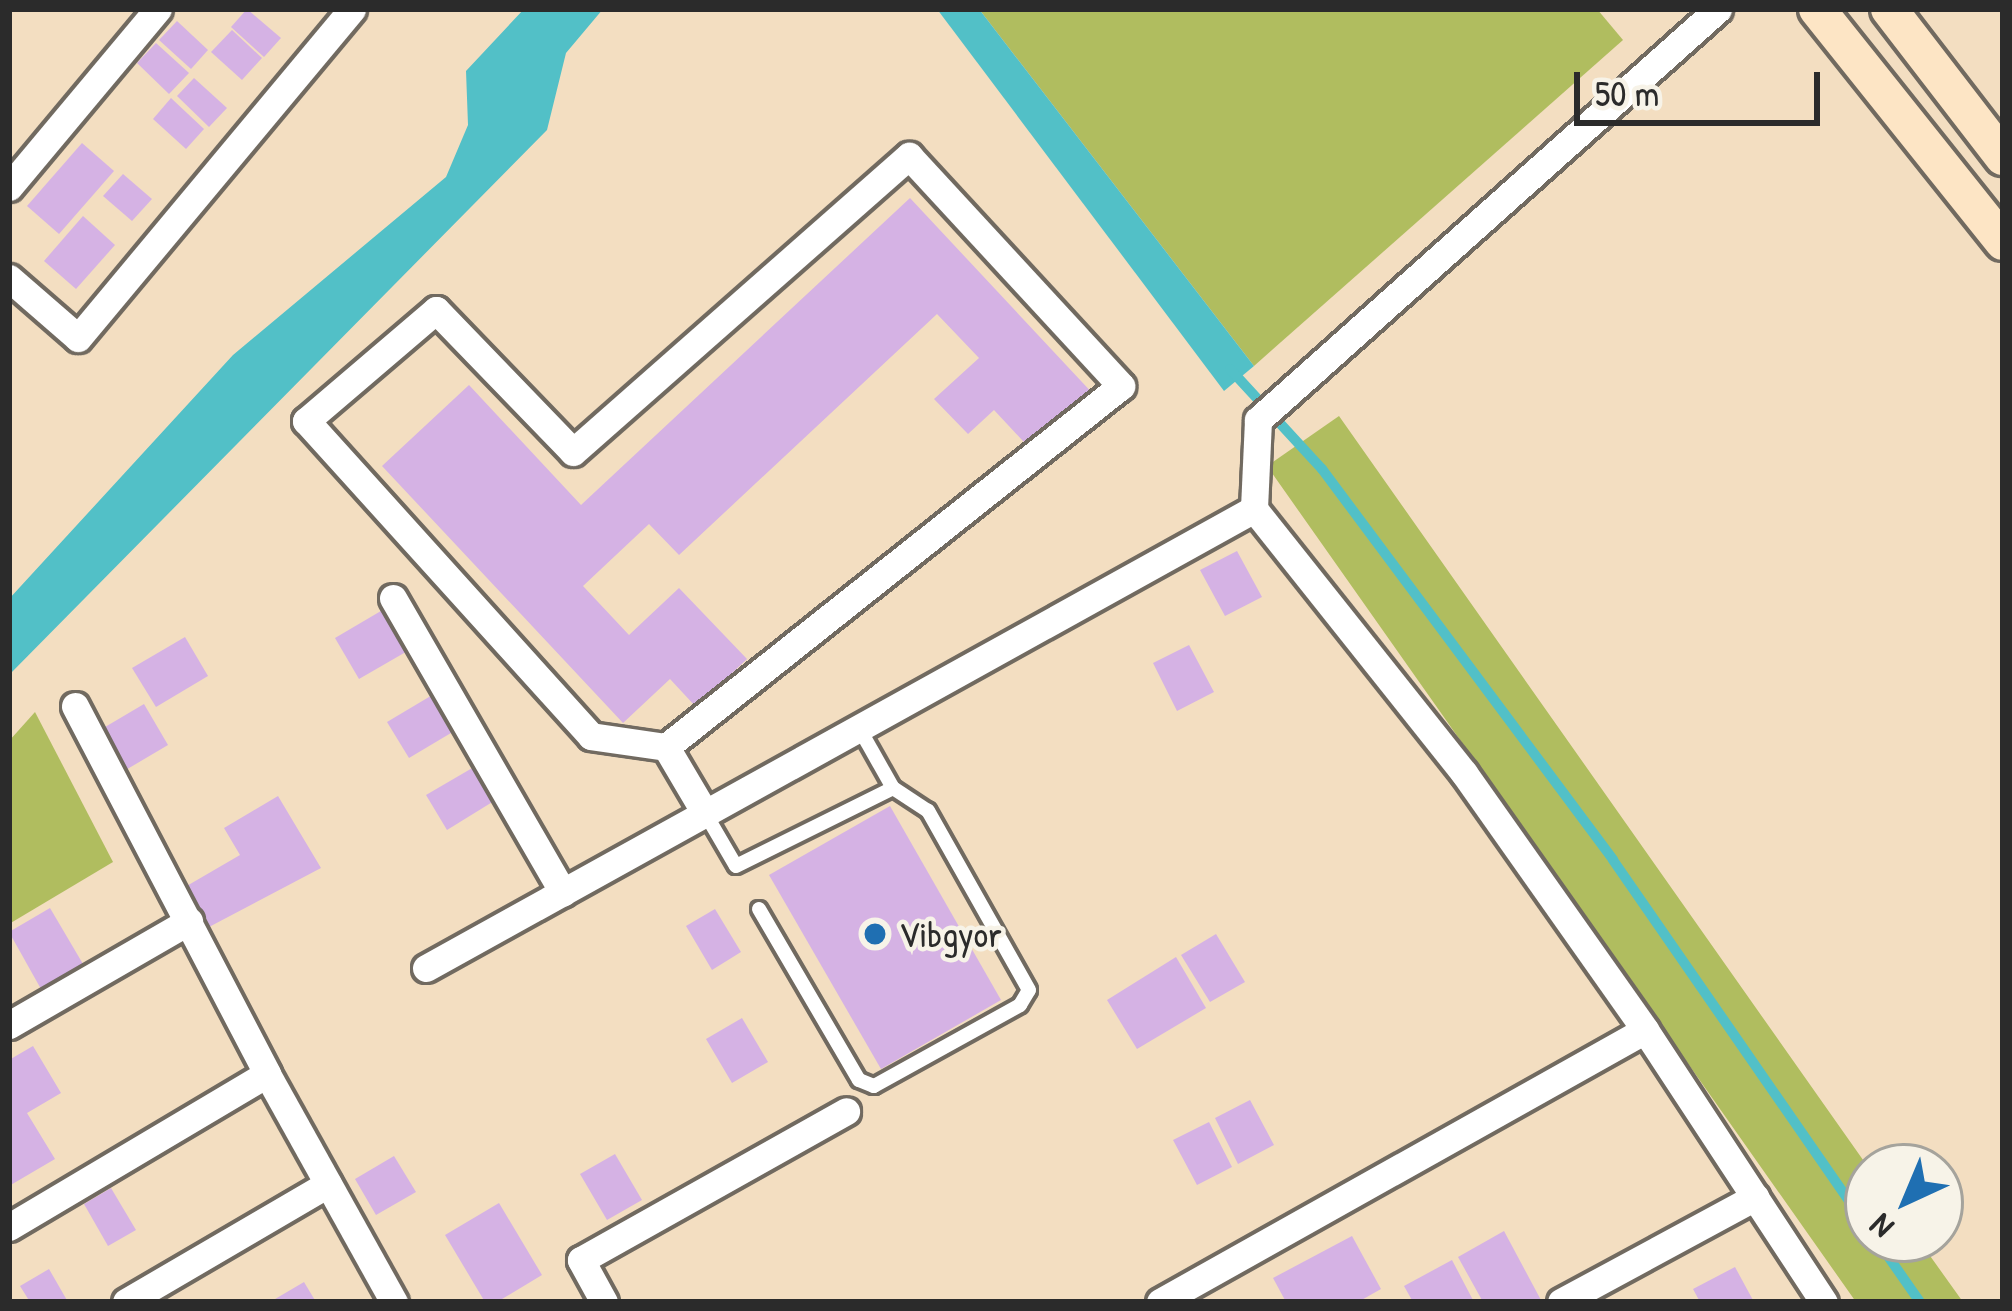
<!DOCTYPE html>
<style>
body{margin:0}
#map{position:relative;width:2012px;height:1311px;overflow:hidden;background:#f3dec1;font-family:"Patrick Hand",sans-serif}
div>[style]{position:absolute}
.green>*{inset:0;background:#b0bd5f}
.water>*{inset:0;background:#52c0c7}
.stream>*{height:10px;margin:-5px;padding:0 5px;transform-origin:5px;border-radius:5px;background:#52c0c7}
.building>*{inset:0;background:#d5b2e4}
.roads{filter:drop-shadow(3px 0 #716a60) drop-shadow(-3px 0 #716a60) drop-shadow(0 3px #716a60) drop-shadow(0 -3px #716a60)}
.service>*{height:14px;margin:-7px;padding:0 7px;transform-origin:7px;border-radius:7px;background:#fff}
.minor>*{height:27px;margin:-13.5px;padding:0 13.5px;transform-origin:13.5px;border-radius:13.5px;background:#fff}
.secondary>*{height:36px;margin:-18px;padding:0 18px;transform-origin:18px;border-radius:18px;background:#fde5c5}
.dots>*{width:33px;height:33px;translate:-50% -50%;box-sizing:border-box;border:6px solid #f7f3e8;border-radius:50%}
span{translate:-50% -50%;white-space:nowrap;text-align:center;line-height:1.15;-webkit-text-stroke:9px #f7f3e8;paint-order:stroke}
.poi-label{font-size:36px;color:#2b2b2b}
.left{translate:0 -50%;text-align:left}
.frame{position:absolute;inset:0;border:12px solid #2b2b2b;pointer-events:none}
.north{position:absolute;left:1844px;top:1143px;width:120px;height:120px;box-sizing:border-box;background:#f7f3e8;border:3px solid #a5a39c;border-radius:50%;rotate:224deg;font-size:33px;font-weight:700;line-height:48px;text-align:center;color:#2b2b2b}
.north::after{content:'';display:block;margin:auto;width:42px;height:54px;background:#1f6fb2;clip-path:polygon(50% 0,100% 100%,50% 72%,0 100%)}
.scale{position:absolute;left:1574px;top:72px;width:246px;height:54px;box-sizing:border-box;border:6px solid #2b2b2b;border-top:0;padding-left:15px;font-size:36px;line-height:42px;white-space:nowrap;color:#2b2b2b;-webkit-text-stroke:9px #f7f3e8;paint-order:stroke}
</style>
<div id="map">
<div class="green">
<i style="clip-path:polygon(979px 9px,1597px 9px,1623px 40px,1254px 366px)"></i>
<i style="clip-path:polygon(1339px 416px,1868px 1167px,1868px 1239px,1918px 1239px,1963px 1302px,1856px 1302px,1267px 466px)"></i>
<i style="clip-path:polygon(35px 712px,113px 862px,9px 924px,9px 741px)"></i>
</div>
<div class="water">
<i style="clip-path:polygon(524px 9px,603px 9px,566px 53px,547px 130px,9px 675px,9px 599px,233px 355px,446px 177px,468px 125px,466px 71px)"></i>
<i style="clip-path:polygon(937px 9px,979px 9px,1254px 366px,1224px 391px)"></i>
</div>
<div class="stream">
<i style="left:1230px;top:369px;width:136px;rotate:47.4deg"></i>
<i style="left:1322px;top:469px;width:487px;rotate:53.3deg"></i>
<i style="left:1613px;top:860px;width:448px;rotate:55.3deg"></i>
<i style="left:1876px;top:1239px;width:77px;rotate:55.1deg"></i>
</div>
<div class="building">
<i style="clip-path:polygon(247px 9px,281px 38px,264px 57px,231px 27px)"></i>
<i style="clip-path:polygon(177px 21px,208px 50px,191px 69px,159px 40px)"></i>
<i style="clip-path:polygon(232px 30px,262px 58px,242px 80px,211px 52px)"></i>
<i style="clip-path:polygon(156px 43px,189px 73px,169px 94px,137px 63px)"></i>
<i style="clip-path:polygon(194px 78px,227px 108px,209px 127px,177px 96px)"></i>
<i style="clip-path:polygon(171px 98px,204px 129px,186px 149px,153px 119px)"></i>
<i style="clip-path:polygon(82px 143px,114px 171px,59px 234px,27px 206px)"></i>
<i style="clip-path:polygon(123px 174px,152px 199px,132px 221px,103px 196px)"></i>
<i style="clip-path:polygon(910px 198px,1096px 397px,1035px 454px,994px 410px,968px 434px,934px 399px,979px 358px,937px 314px,679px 555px,649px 524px,583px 586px,629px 635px,679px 588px,747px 659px,696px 707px,670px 679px,623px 723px,382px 466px,469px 385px,581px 505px)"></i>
<i style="clip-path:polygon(83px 216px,115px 245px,76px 289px,44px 261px)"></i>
<i style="clip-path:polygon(1237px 551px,1262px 597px,1225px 616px,1200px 570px)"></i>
<i style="clip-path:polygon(386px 608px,411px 649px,359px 679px,335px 638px)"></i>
<i style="clip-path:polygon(185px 637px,208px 676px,156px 707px,132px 668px)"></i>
<i style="clip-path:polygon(1189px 645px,1214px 692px,1177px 711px,1153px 663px)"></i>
<i style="clip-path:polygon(434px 694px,456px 730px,409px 758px,387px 722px)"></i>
<i style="clip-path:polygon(144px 704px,168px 745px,124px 771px,100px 730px)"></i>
<i style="clip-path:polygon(474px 767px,494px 801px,447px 830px,426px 795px)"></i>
<i style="clip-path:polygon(278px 796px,321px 868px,209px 927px,185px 887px,240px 855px,224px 828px)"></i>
<i style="clip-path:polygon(890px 806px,1001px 1000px,881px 1069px,769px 875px)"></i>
<i style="clip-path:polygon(50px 908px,83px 964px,41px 989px,9px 932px)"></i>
<i style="clip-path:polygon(715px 909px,741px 952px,712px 970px,686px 926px)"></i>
<i style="clip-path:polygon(1216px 934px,1245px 982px,1210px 1002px,1181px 955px)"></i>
<i style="clip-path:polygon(1176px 957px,1206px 1008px,1137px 1049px,1107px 1000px)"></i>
<i style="clip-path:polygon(742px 1018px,768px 1062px,732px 1083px,706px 1039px)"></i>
<i style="clip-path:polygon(33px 1046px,61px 1093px,27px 1113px,55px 1159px,9px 1186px,9px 1060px)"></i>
<i style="clip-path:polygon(1250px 1100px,1274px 1145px,1238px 1164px,1215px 1118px)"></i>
<i style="clip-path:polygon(1209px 1122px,1232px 1167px,1197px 1185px,1173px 1140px)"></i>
<i style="clip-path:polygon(615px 1154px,642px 1200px,607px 1220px,580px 1174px)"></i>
<i style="clip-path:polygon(394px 1156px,416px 1192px,376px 1215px,355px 1179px)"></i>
<i style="clip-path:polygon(111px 1188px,136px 1230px,108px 1246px,84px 1204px)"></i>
<i style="clip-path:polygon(499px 1203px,542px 1275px,497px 1302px,485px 1302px,445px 1235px)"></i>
<i style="clip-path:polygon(1504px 1231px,1542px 1302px,1483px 1302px,1458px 1257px)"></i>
<i style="clip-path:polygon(1352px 1236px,1381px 1289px,1358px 1302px,1286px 1302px,1273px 1278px)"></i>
<i style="clip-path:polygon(1452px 1260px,1474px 1302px,1413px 1302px,1404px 1286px)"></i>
<i style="clip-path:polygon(1735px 1267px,1754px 1302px,1700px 1302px,1693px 1289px)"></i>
<i style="clip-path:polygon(49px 1269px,68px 1302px,30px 1302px,20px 1286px)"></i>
<i style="clip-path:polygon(304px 1282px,316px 1302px,270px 1302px)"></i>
</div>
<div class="roads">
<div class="service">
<i style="left:705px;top:813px;width:61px;rotate:59.7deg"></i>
<i style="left:736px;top:866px;width:175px;rotate:-26.4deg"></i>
<i style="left:759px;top:909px;width:198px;rotate:59.7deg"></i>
<i style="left:859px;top:1080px;width:16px;rotate:22deg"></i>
<i style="left:874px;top:1086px;width:167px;rotate:-29deg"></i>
<i style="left:1020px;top:1005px;width:17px;rotate:-59deg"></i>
<i style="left:1029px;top:990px;width:206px;rotate:-119.4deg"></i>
<i style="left:928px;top:811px;width:42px;rotate:-146.7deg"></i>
<i style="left:893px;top:788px;width:69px;rotate:-119.5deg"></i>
</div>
<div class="minor">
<i style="left:1718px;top:9px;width:617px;rotate:138.22deg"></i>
<i style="left:1258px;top:420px;width:89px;rotate:92.6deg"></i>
<i style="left:1254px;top:509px;width:337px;rotate:51.5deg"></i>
<i style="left:1464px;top:773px;width:314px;rotate:54.8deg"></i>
<i style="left:1645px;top:1030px;width:326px;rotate:56.7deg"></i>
<i style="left:909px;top:156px;width:313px;rotate:47.3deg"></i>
<i style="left:1121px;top:386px;width:581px;rotate:141.57deg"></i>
<i style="left:666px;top:747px;width:76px;rotate:-171.7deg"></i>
<i style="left:591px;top:736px;width:425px;rotate:-132.1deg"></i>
<i style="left:306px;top:421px;width:171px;rotate:-40.5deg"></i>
<i style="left:436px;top:310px;width:197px;rotate:46deg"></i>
<i style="left:573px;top:452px;width:448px;rotate:-41.4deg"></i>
<i style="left:9px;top:187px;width:232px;rotate:-50.1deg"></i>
<i style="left:9px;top:278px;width:91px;rotate:41deg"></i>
<i style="left:78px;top:338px;width:428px;rotate:-50.2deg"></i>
<i style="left:393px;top:598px;width:340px;rotate:60deg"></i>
<i style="left:75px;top:706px;width:415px;rotate:62.4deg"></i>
<i style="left:267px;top:1074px;width:261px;rotate:60.9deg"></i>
<i style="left:666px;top:747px;width:77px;rotate:59.4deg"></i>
<i style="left:426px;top:968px;width:947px;rotate:-29deg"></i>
<i style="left:9px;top:1025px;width:208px;rotate:-30deg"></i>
<i style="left:9px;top:1227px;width:300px;rotate:-30.7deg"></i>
<i style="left:126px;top:1302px;width:234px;rotate:-30.3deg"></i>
<i style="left:604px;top:1302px;width:48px;rotate:-118.7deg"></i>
<i style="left:581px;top:1260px;width:304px;rotate:-29.3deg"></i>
<i style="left:1160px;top:1302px;width:556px;rotate:-29.28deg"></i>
<i style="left:1561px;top:1302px;width:221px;rotate:-28.4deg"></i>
</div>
<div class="secondary">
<i style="left:1817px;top:9px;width:298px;rotate:51.4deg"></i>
<i style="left:1889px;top:9px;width:187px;rotate:52.4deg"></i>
</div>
</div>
<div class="dots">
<i style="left:875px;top:934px;background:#1f6fb2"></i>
</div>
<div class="poi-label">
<span class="left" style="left:899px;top:934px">Vibgyor</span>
</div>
<div class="frame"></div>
<div class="north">N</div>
<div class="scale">50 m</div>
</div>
